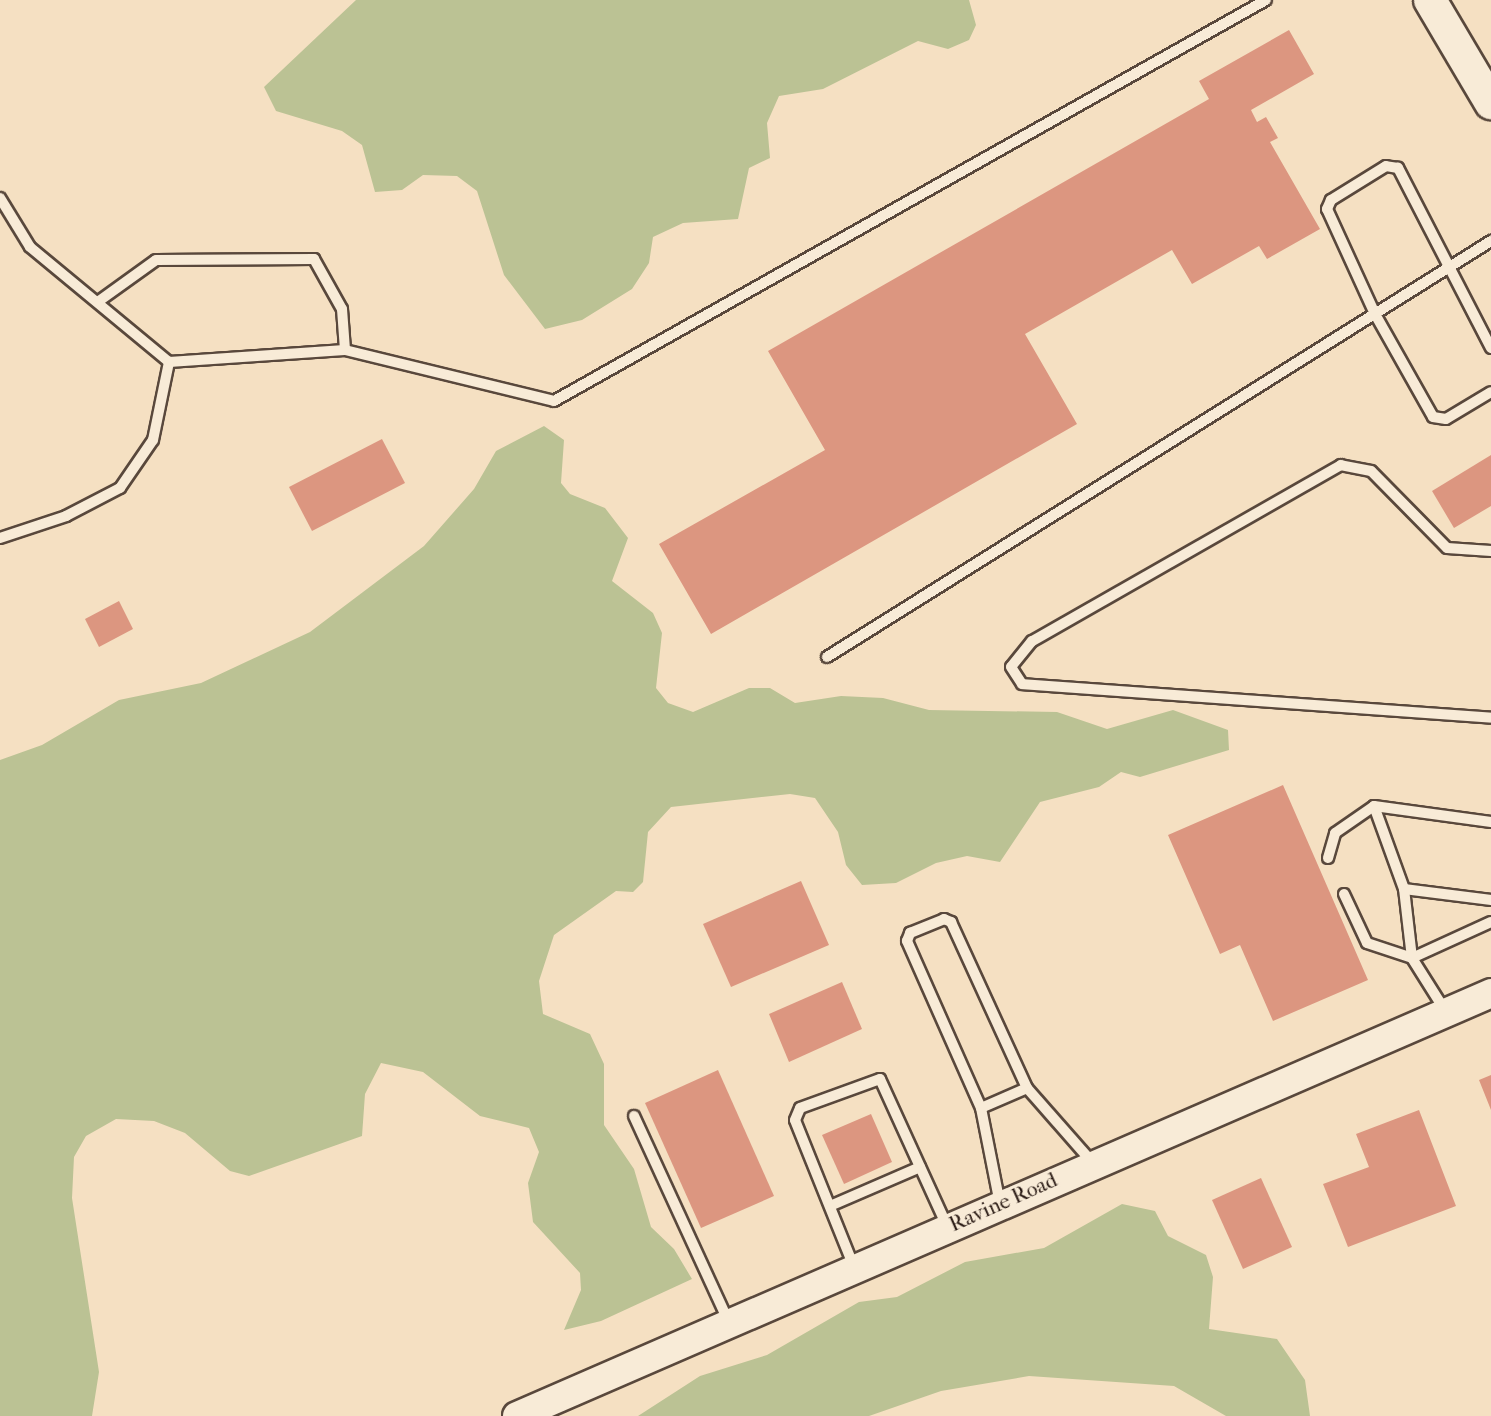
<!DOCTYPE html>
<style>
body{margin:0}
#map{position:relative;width:1491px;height:1416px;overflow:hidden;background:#f5e0c2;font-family:"IM FELL French Canon",serif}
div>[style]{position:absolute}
.green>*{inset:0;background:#bbc294}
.building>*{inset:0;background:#dc9680}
.roads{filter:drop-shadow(2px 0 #59483c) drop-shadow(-2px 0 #59483c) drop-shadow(0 2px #59483c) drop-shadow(0 -2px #59483c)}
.service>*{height:10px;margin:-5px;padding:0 5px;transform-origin:5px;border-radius:5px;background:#f8ebd7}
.tertiary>*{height:28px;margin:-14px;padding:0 14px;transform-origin:14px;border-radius:14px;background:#f8ebd7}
.secondary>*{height:32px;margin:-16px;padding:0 16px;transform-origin:16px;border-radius:16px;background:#f8ebd7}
span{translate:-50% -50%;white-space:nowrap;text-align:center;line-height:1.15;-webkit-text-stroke:5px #f8ebd7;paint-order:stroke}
.street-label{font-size:21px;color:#251610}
</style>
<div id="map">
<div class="green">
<i style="clip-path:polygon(356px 0,969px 0,976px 25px,969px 40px,948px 49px,918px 41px,823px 89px,779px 96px,767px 123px,770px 158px,749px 168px,738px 219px,683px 223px,653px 237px,649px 263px,632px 289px,582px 320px,545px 329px,504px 275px,477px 191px,457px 176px,423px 175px,402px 190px,375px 192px,362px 145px,342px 131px,276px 111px,264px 87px)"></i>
<i style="clip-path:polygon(544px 426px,564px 440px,561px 483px,570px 494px,605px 508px,628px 538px,612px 581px,653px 613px,662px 633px,656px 688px,668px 703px,693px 712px,749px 688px,770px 688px,795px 703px,841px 696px,883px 698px,929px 710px,1057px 712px,1107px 729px,1173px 710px,1228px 730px,1229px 750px,1140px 777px,1121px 772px,1099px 787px,1040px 802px,1000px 862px,967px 856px,936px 863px,896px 883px,862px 885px,846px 865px,838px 832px,815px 798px,790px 794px,671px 807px,648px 832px,643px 882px,633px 892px,616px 891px,554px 935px,539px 981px,543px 1014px,590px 1034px,604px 1064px,604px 1125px,634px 1169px,651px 1227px,674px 1249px,692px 1279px,601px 1321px,564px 1330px,581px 1290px,580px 1273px,533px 1222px,528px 1183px,539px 1152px,529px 1128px,480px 1116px,423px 1072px,381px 1063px,365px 1094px,362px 1136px,249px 1176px,230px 1171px,185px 1133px,154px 1121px,116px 1119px,86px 1136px,74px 1157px,72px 1198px,99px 1372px,92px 1416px,0 1416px,0 760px,42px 745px,119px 700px,201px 683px,310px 632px,424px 546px,474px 489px,496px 451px)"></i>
<i style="clip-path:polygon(1122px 1204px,1155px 1211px,1168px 1236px,1206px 1255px,1213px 1277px,1209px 1329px,1277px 1339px,1305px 1380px,1310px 1416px,1226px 1416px,1174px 1386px,1029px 1376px,941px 1391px,869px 1416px,638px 1416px,700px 1376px,767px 1355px,859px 1302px,897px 1297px,965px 1262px,1044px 1248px)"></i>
</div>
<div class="building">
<i style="clip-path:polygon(1289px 30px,1314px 74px,1251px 110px,1257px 122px,1266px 117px,1278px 138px,1270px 142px,1320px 229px,1267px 259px,1259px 246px,1192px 284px,1172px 250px,1025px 334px,1077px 424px,711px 634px,659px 544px,825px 450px,768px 351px,1209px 99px,1199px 81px)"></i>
<i style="clip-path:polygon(382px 439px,405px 483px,312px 531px,289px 487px)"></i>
<i style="clip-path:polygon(1491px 455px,1491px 506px,1454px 528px,1432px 491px)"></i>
<i style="clip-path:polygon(119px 601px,133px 629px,99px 647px,85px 619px)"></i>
<i style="clip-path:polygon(1283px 785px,1368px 980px,1273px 1021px,1240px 945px,1220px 954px,1168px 835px)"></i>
<i style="clip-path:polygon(801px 881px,829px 945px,731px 987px,703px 924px)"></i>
<i style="clip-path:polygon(842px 982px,862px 1029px,789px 1062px,769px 1014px)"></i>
<i style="clip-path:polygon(718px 1070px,774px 1196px,701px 1228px,645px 1103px)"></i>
<i style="clip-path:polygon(1491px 1075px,1491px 1110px,1479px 1080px)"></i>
<i style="clip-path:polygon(1419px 1110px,1456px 1206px,1348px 1247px,1323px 1184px,1369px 1167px,1356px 1134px)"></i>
<i style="clip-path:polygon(871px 1114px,892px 1162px,844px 1184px,822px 1135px)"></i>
<i style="clip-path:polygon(1261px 1178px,1292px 1247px,1243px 1269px,1212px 1200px)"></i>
</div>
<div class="roads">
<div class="service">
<i style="left:0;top:198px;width:57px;rotate:58.5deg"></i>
<i style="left:30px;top:247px;width:180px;rotate:39.6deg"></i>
<i style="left:169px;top:362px;width:176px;rotate:-3.9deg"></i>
<i style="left:345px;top:350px;width:215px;rotate:13.7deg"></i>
<i style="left:554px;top:401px;width:817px;rotate:-29.39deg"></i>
<i style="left:99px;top:301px;width:70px;rotate:-35.7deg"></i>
<i style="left:156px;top:260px;width:158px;rotate:-0.4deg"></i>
<i style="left:314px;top:259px;width:57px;rotate:60.8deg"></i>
<i style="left:342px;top:309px;width:41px;rotate:85.8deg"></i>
<i style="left:1491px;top:348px;width:203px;rotate:-117.3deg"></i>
<i style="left:1398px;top:168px;width:12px;rotate:-171deg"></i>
<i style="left:1386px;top:166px;width:65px;rotate:148.3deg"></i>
<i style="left:1331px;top:200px;width:10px;rotate:114deg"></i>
<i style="left:1327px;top:209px;width:115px;rotate:65.4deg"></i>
<i style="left:1375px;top:314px;width:118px;rotate:60.6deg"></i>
<i style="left:1433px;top:417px;width:13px;rotate:9deg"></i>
<i style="left:1446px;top:419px;width:52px;rotate:-31deg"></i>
<i style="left:0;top:538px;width:70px;rotate:-18.4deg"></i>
<i style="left:66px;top:516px;width:61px;rotate:-27.4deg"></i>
<i style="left:120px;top:488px;width:58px;rotate:-55.5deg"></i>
<i style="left:153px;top:440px;width:80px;rotate:-78.4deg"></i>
<i style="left:1491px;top:551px;width:44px;rotate:-176.1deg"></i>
<i style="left:1447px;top:548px;width:108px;rotate:-134.6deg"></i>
<i style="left:1371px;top:471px;width:31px;rotate:-169deg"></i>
<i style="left:1341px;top:465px;width:356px;rotate:150.3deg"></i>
<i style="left:1032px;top:641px;width:33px;rotate:129deg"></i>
<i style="left:1011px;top:667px;width:20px;rotate:57deg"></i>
<i style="left:1022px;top:684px;width:470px;rotate:4.1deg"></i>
<i style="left:827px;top:657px;width:784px;rotate:-32.07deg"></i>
<i style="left:1491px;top:822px;width:118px;rotate:-172.2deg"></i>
<i style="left:1374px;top:806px;width:88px;rotate:70.1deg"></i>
<i style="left:1404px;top:889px;width:88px;rotate:7.2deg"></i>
<i style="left:1328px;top:858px;width:26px;rotate:-74deg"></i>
<i style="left:1335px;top:833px;width:47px;rotate:-34.7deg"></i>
<i style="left:1344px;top:894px;width:54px;rotate:64.9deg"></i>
<i style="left:1367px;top:943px;width:47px;rotate:18.4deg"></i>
<i style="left:1412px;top:958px;width:69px;rotate:-96.6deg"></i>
<i style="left:1446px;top:1012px;width:64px;rotate:-122.2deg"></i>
<i style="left:1412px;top:958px;width:87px;rotate:-24.5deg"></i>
<i style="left:981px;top:1108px;width:183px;rotate:-113.9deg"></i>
<i style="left:907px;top:941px;width:9px;rotate:-69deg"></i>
<i style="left:910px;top:933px;width:37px;rotate:-22deg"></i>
<i style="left:944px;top:919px;width:8px;rotate:23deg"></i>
<i style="left:951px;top:922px;width:183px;rotate:65.4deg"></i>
<i style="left:634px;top:1116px;width:228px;rotate:65.3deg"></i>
<i style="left:1000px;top:1204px;width:98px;rotate:-101.2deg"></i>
<i style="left:981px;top:1108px;width:50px;rotate:-23.5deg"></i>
<i style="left:1027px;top:1088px;width:98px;rotate:48.7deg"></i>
<i style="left:830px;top:1206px;width:98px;rotate:-23.4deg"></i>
<i style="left:854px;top:1267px;width:158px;rotate:-111.9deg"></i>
<i style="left:795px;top:1120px;width:13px;rotate:-67deg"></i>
<i style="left:800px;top:1108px;width:85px;rotate:-19.9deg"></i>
<i style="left:880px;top:1079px;width:162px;rotate:65.5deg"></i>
</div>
<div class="tertiary">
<i style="left:517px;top:1416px;width:1062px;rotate:-23.47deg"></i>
</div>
<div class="secondary">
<i style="left:1430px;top:0;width:120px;rotate:59.4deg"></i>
</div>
</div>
<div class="street-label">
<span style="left:1003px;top:1202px;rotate:-24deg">Ravine Road</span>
</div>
</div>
